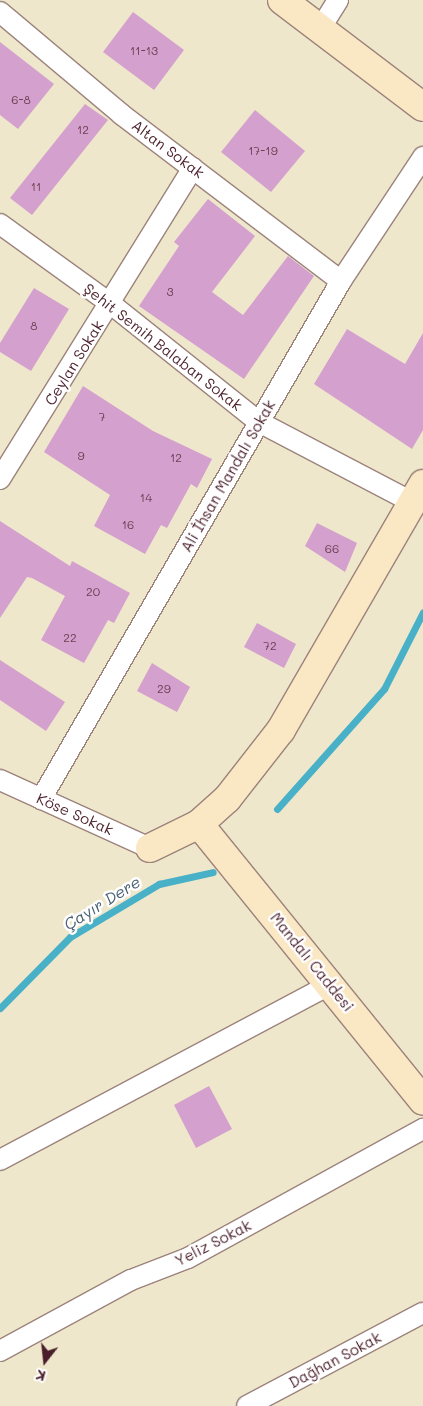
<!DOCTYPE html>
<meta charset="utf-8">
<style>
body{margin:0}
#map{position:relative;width:423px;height:1406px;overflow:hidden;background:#efe7cc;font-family:Mali,sans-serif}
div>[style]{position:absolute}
.stream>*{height:7px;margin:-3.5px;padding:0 3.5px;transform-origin:3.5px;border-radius:3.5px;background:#48b0c7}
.building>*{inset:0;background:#d4a0cd}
.roads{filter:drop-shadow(1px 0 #9c837c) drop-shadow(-1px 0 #9c837c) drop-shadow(0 1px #9c837c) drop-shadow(0 -1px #9c837c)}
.street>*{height:20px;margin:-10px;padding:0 10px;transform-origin:10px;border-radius:10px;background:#fff}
.secondary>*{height:28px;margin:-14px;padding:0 14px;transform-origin:14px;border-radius:14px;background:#fae7c3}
span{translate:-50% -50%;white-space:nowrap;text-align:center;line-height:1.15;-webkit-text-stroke:5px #fff;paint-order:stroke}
.number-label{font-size:12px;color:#6c3f54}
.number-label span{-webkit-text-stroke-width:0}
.street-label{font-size:15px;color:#4a1f2b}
.water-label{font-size:16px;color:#496071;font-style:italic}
.north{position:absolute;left:20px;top:1336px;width:50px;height:50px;-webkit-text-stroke:4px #fff;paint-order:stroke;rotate:196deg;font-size:14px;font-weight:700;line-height:20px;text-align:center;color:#4a1f2b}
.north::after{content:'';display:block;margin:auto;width:18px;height:22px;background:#4a1f2b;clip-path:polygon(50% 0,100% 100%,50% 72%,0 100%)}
</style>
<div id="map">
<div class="stream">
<i style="left:277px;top:809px;width:161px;rotate:-48.3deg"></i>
<i style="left:384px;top:689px;width:86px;rotate:-63.1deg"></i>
<i style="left:0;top:1008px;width:100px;rotate:-45.4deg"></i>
<i style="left:70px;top:937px;width:104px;rotate:-30.8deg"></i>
<i style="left:159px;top:884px;width:55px;rotate:-12.5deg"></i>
</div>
<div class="building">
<i style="clip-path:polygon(133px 12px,184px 50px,154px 90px,103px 52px)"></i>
<i style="clip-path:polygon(0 42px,54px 84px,18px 129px,0 115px)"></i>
<i style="clip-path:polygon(85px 104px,108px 120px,32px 215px,10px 198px)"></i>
<i style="clip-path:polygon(255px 110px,305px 151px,271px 192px,221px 152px)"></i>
<i style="clip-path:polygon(208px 199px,255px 236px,212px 292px,243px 315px,288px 256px,314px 276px,244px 379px,139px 306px,179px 246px,174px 242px)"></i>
<i style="clip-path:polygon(34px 288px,69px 309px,31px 371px,0 352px,0 343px)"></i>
<i style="clip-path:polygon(347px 329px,405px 364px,423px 333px,423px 430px,412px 449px,314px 384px)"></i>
<i style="clip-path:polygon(83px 386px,153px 431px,212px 459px,197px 488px,191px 484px,167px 528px,161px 525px,145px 554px,94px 526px,110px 495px,44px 452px)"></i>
<i style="clip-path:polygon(0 521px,70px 566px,72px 561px,130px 593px,114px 623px,108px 620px,84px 663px,41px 640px,65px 596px,32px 578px,27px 577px,0 618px)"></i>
<i style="clip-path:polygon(317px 523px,357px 543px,345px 572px,305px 546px)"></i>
<i style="clip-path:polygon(257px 623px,296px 644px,284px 668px,244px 647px)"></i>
<i style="clip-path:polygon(0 660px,65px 702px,46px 731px,0 700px)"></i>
<i style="clip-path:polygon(152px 663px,190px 687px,177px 712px,137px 691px)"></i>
<i style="clip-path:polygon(209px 1086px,232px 1129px,196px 1148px,174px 1105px)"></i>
</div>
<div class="roads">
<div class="street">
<i style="left:0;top:12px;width:158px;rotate:40.1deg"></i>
<i style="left:121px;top:114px;width:276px;rotate:37.2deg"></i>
<i style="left:320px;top:29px;width:34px;rotate:-58deg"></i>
<i style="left:0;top:224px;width:137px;rotate:35.8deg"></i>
<i style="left:111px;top:304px;width:189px;rotate:38.6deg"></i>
<i style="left:259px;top:422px;width:173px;rotate:27.6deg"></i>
<i style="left:0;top:479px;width:366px;rotate:-58.2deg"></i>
<i style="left:0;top:780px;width:165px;rotate:24.4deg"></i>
<i style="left:41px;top:799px;width:599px;rotate:-59.92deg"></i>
<i style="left:341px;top:281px;width:149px;rotate:-56.5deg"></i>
<i style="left:0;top:1160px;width:375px;rotate:-28deg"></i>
<i style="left:0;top:1351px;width:149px;rotate:-28.5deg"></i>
<i style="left:131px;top:1280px;width:61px;rotate:-21.1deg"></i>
<i style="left:188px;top:1258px;width:268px;rotate:-28.8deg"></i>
<i style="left:247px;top:1406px;width:199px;rotate:-27.9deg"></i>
</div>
<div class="secondary">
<i style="left:282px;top:0;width:177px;rotate:37.2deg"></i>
<i style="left:199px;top:824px;width:356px;rotate:51deg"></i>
<i style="left:150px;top:848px;width:55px;rotate:-26.1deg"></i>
<i style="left:199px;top:824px;width:38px;rotate:-42deg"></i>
<i style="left:227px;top:799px;width:88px;rotate:-52deg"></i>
<i style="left:281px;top:730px;width:284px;rotate:-60deg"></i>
</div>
</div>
<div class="number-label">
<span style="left:144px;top:51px">11-13</span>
<span style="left:21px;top:100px">6-8</span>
<span style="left:83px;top:130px">12</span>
<span style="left:263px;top:151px">17-19</span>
<span style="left:36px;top:187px">11</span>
<span style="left:170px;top:292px">3</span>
<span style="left:34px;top:326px">8</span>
<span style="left:102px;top:417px">7</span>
<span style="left:81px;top:456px">9</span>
<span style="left:176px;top:458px">12</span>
<span style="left:146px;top:498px">14</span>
<span style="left:128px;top:525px">16</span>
<span style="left:332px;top:549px">66</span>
<span style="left:93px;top:592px">20</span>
<span style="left:70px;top:638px">22</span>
<span style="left:270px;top:646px">72</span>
<span style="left:164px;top:689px">29</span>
</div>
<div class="street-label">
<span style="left:168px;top:149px;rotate:37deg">Altan Sokak</span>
<span style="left:163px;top:347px;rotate:38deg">Şehit Semih Balaban Sokak</span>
<span style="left:74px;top:363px;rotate:-58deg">Ceylan Sokak</span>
<span style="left:228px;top:476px;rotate:-60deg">Ali İhsan Mandalı Sokak</span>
<span style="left:75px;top:814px;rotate:24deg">Köse Sokak</span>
<span style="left:312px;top:962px;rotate:51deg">Mandalı Caddesi</span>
<span style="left:213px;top:1243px;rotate:-27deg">Yeliz Sokak</span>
<span style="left:335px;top:1360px;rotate:-28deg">Dağhan Sokak</span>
</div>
<div class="water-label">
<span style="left:102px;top:903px;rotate:-32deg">Çayır Dere</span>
</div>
<div class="north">K</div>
</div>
